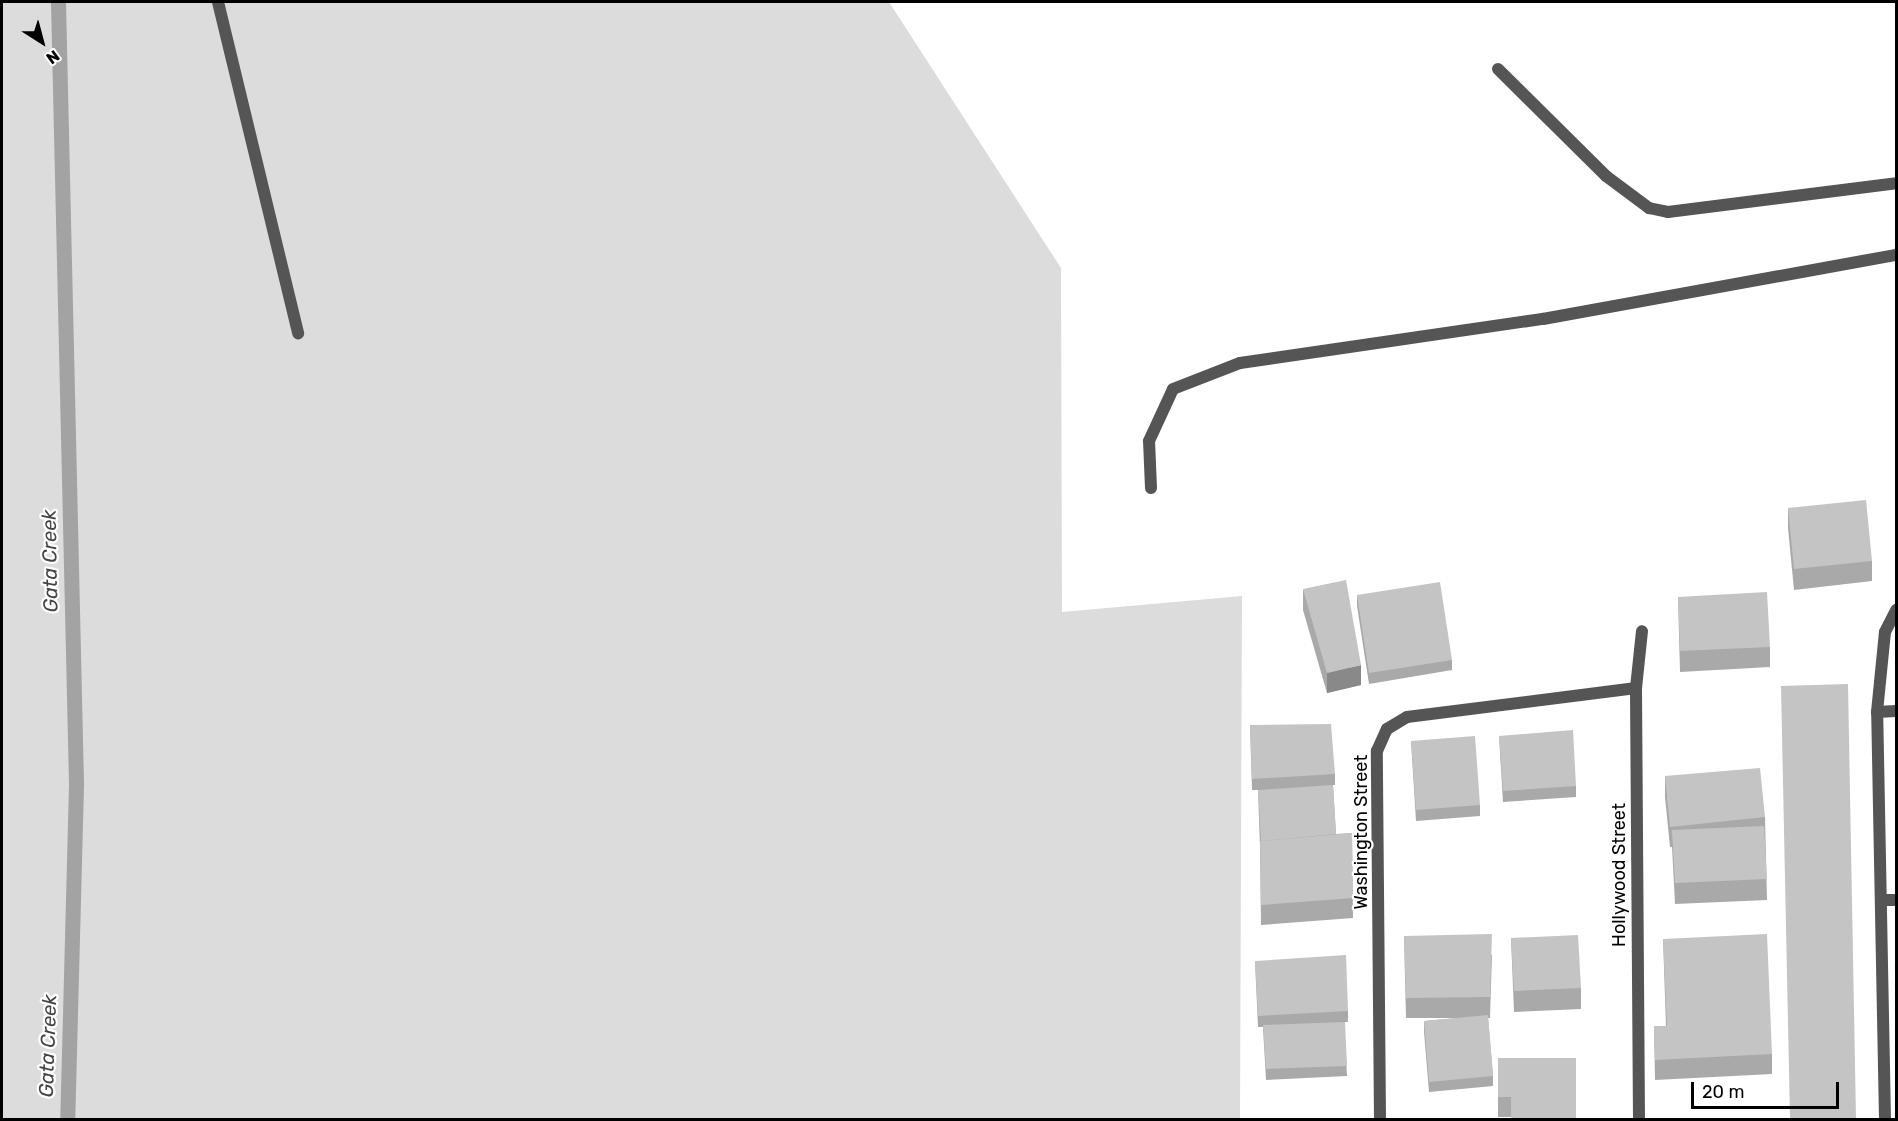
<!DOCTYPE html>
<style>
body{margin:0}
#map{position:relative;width:1898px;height:1121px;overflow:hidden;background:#fff;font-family:Rubik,sans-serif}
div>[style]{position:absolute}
.green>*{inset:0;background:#dcdcdc}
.stream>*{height:15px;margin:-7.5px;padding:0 7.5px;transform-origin:7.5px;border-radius:7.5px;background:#a3a3a3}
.lane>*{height:12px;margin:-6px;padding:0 6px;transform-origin:6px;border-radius:6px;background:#555}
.street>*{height:12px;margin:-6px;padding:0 6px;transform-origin:6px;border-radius:6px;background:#555}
.wall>*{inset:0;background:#a9a9a9}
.shaded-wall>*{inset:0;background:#898989}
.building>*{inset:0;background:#c4c4c4}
span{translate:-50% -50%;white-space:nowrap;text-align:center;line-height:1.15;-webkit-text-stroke:4.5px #fff;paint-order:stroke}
.street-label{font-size:18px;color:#000}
.water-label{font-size:20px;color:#444;font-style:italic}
.frame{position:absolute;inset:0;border:3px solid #000;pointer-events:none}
.north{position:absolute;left:12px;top:12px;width:60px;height:60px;-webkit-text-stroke:4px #fff;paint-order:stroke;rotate:144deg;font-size:16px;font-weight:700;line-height:24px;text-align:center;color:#000}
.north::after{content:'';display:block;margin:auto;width:21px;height:27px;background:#000;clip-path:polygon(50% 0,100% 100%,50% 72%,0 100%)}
.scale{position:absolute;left:1691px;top:1082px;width:148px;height:27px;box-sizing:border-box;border:3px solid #000;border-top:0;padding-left:8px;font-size:18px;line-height:21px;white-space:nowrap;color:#000;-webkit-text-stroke:4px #fff;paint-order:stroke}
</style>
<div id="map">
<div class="green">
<i style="clip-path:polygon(2px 2px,889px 2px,1061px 268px,1062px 612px,1242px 596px,1240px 1119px,2px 1120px)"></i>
</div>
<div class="stream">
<i style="left:58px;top:2px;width:783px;rotate:88.68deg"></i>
<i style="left:76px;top:785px;width:335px;rotate:91.5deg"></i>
</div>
<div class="lane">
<i style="left:218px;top:2px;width:341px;rotate:76.4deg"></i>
<i style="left:1498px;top:69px;width:152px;rotate:44.7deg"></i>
<i style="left:1606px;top:176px;width:54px;rotate:36.7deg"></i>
<i style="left:1649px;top:208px;width:19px;rotate:12deg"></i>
<i style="left:1668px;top:212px;width:230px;rotate:-7.2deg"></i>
</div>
<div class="street">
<i style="left:1151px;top:488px;width:47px;rotate:-92.4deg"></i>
<i style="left:1149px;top:441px;width:57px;rotate:-65.2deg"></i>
<i style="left:1173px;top:389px;width:72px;rotate:-21.2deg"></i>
<i style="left:1240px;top:363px;width:306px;rotate:-8.3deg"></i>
<i style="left:1543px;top:319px;width:359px;rotate:-10.3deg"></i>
<i style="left:1877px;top:712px;width:19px;rotate:-3deg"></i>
<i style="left:1881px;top:900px;width:15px"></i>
<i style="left:1380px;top:1120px;width:369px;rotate:-90.5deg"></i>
<i style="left:1377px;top:751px;width:24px;rotate:-66deg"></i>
<i style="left:1387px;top:729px;width:23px;rotate:-31deg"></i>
<i style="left:1407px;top:717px;width:231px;rotate:-7.2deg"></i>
<i style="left:1639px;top:1120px;width:432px;rotate:-90.4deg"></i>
<i style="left:1636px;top:688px;width:57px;rotate:-84deg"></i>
<i style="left:1885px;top:1120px;width:408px;rotate:-91.1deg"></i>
<i style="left:1877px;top:712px;width:80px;rotate:-84.3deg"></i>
<i style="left:1885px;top:632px;width:25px;rotate:-63deg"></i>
</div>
<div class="wall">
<i style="clip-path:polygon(1788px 508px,1872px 561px,1872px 581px,1794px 590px,1788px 528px)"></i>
<i style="clip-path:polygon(1303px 589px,1361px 685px,1327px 693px,1303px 610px)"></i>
<i style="clip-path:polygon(1357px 595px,1452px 660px,1452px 670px,1369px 684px,1357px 606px)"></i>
<i style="clip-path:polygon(1678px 597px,1770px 647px,1770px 667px,1680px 672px)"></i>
<i style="clip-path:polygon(1250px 725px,1335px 774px,1335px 785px,1333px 785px,1336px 834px,1352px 833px,1353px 918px,1261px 925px,1260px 848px,1258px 790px,1252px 790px)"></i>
<i style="clip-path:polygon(1499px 736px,1576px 786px,1576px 797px,1503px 802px)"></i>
<i style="clip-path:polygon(1411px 741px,1480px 805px,1480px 816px,1416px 821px)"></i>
<i style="clip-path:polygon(1665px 776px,1765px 817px,1767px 900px,1675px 904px,1672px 847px,1670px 847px,1665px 797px)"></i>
<i style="clip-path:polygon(1404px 936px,1492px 955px,1490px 1018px,1488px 1018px,1493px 1076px,1493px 1086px,1429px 1092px,1424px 1032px,1424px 1021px,1458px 1018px,1406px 1018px)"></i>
<i style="clip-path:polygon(1511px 938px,1581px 988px,1581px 1009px,1514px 1012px)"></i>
<i style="clip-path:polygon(1663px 939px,1772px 1054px,1772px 1074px,1655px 1080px,1654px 1026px,1666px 1026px)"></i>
<i style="clip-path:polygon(1255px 961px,1348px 1011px,1348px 1022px,1344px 1022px,1347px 1076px,1266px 1080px,1263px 1027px,1258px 1027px)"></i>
<i style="clip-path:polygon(1498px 1058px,1576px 1058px,1511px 1117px,1498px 1117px)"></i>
</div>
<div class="shaded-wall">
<i style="clip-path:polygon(1361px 665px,1361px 685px,1327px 693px,1327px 673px)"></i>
</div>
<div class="building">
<i style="clip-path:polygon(1866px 500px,1872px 561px,1794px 569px,1788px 508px)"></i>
<i style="clip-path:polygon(1346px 580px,1361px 665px,1327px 673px,1303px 589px)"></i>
<i style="clip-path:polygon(1440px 582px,1452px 660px,1369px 673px,1357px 595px)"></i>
<i style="clip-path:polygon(1767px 592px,1770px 647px,1680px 651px,1678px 597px)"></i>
<i style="clip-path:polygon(1848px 684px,1856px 1119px,1790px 1119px,1781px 686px)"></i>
<i style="clip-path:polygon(1331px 724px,1335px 774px,1252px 779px,1250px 725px)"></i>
<i style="clip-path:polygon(1573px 730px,1576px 786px,1503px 791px,1499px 736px)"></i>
<i style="clip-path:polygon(1475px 736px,1480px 805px,1416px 810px,1411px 741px)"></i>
<i style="clip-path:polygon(1760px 768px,1765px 817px,1670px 827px,1665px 776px)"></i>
<i style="clip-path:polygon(1333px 785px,1336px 834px,1261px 841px,1258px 790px)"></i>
<i style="clip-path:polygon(1764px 826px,1767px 879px,1675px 883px,1672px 830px)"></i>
<i style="clip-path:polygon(1352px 833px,1353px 898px,1261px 905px,1260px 841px)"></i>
<i style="clip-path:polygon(1492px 934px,1490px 997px,1406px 998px,1404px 936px)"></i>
<i style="clip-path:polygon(1767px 934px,1772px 1054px,1655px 1060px,1654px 1026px,1667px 1026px,1663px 939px)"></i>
<i style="clip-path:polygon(1578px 935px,1581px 988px,1514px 991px,1511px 938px)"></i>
<i style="clip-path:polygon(1346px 955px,1348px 1011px,1258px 1016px,1255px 961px)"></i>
<i style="clip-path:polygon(1488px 1015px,1493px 1076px,1429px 1082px,1424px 1021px)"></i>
<i style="clip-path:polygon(1345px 1022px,1347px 1066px,1266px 1069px,1263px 1025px)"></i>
<i style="clip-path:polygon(1498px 1058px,1576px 1058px,1576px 1119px,1511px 1119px,1511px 1097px,1498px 1097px)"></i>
</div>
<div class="street-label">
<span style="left:1361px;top:832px;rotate:-90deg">Washington Street</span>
<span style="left:1619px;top:875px;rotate:-90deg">Hollywood Street</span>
</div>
<div class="water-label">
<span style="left:50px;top:561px;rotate:-91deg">Gata Creek</span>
<span style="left:48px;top:1046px;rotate:-88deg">Gata Creek</span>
</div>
<div class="frame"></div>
<div class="north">N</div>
<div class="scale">20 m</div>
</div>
